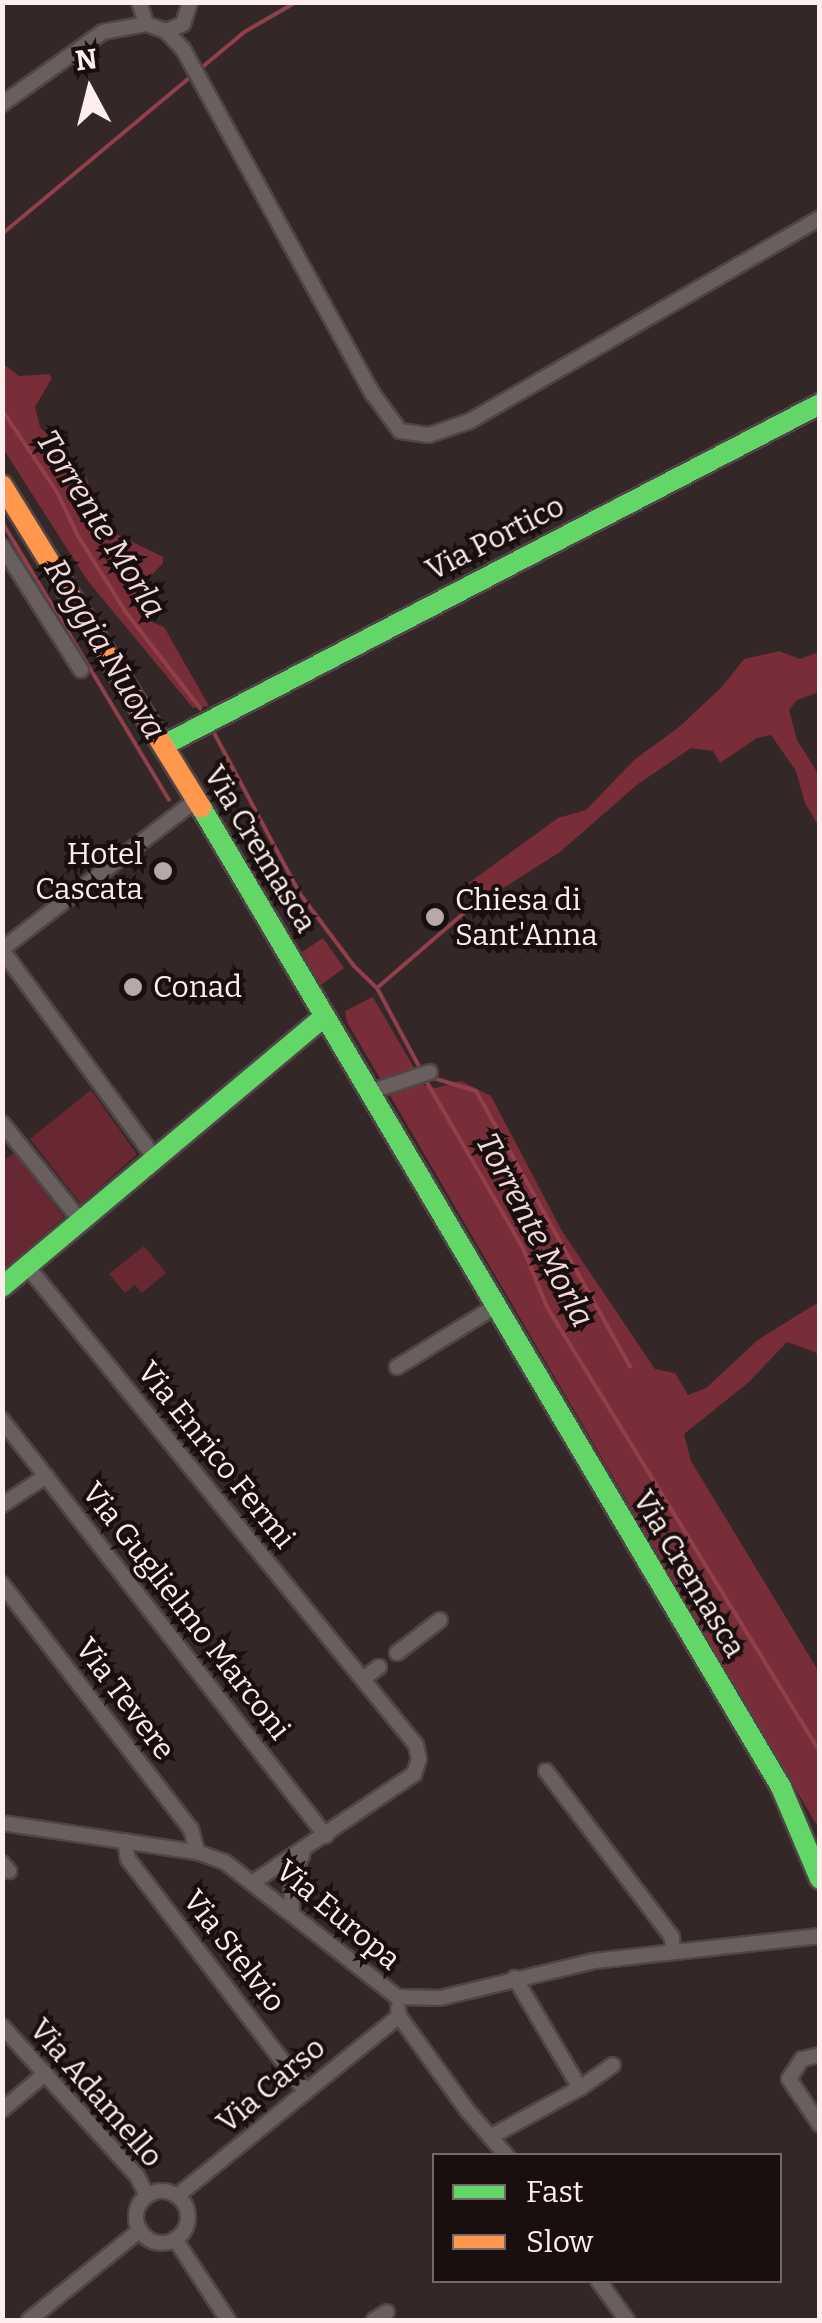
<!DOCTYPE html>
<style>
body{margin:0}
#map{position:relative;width:822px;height:2323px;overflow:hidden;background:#342728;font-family:Bitter,serif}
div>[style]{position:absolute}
.green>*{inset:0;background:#672831}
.forest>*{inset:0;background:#792d38}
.stream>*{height:4px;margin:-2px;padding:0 2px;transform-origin:2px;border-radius:2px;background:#914049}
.roads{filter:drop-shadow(2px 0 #504546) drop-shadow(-2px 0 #504546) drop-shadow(0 2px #504546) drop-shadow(0 -2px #504546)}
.street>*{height:14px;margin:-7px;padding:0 7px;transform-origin:7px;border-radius:7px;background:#6a5f5f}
.street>.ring{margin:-7px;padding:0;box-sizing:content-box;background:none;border:14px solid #6a5f5f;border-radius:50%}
.fast>*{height:20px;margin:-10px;padding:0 10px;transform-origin:10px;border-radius:10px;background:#63d668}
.slow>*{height:20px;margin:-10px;padding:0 10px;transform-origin:10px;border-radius:10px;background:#ff974d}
.dots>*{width:28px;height:28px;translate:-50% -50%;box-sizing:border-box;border:5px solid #190f0f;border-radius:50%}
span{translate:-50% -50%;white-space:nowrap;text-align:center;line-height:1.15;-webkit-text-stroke:8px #190f0f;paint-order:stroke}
.street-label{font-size:30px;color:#feeeee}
.poi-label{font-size:30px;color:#feeeee}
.right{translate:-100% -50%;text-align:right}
.left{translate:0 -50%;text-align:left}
.water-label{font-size:32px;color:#f4d9da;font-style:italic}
.frame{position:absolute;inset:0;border:5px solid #feeeee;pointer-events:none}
.legend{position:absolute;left:432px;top:2153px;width:350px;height:130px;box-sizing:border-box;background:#190f0f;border:2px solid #756868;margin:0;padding:12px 18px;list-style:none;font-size:30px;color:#feeeee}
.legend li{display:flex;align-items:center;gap:20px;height:50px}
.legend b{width:50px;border:2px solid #756868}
.north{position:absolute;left:40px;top:40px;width:100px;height:100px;-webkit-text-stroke:8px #190f0f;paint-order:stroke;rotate:353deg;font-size:28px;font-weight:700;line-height:40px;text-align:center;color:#feeeee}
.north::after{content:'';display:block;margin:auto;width:35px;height:45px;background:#feeeee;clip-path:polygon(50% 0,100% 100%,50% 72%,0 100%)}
</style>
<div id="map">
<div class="green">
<i style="clip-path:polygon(91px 1090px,137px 1154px,81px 1204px,30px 1139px)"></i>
<i style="clip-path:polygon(15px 1152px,64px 1217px,3px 1270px,3px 1161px)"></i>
<i style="clip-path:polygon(144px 1246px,166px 1273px,142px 1293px,135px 1285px,125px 1293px,109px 1274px)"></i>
</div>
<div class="forest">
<i style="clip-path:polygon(2px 363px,19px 376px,49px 374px,52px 378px,35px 407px,40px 427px,87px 479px,94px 502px,116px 534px,163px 557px,163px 563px,147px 580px,143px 597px,152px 622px,164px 627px,209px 706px,193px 708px,87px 580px,4px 450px)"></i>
<i style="clip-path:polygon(779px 651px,800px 659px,819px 652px,819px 692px,797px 700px,789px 710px,797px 740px,819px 775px,819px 827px,805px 803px,796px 771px,771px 735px,757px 738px,720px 763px,713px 751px,691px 748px,638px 784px,560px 852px,481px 902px,459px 890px,558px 818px,586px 810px,634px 760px,679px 727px,721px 688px,744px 659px)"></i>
<i style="clip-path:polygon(323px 938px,344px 968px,321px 985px,302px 952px)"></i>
<i style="clip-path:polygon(373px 997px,424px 1085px,436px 1088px,461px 1081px,491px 1096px,562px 1231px,655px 1369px,675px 1373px,688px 1395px,706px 1388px,759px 1339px,819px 1302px,819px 1359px,815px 1352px,787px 1342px,749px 1382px,684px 1434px,691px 1461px,819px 1672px,819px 1829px,347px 1022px,345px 1011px)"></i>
</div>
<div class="stream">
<i style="left:2px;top:234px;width:317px;rotate:-39.8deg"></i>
<i style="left:246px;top:31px;width:58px;rotate:-30.1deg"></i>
<i style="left:2px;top:410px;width:99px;rotate:56.1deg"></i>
<i style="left:57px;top:492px;width:49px;rotate:64.5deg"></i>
<i style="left:78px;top:536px;width:89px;rotate:57.9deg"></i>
<i style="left:125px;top:611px;width:123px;rotate:52.3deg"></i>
<i style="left:2px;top:522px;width:324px;rotate:59deg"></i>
<i style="left:213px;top:731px;width:185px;rotate:61.9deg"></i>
<i style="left:300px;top:894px;width:90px;rotate:53.1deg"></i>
<i style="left:354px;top:966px;width:32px;rotate:44deg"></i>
<i style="left:377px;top:988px;width:93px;rotate:61.8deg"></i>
<i style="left:377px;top:988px;width:124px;rotate:-40.8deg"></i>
<i style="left:430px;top:1077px;width:48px;rotate:16.9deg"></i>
<i style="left:476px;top:1091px;width:316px;rotate:60.8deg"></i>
<i style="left:425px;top:1079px;width:193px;rotate:59.9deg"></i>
<i style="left:522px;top:1246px;width:66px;rotate:67.7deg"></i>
<i style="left:547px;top:1307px;width:522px;rotate:58.47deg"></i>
</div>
<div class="roads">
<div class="street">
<i style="left:139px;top:2px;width:23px;rotate:72deg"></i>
<i style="left:146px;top:24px;width:21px;rotate:19deg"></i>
<i style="left:166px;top:31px;width:18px;rotate:-22deg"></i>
<i style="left:183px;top:24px;width:23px;rotate:-72deg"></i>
<i style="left:166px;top:31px;width:25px;rotate:47deg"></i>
<i style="left:183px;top:49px;width:394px;rotate:61.2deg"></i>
<i style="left:373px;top:394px;width:46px;rotate:53.9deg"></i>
<i style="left:400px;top:431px;width:29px;rotate:8deg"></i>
<i style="left:429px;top:435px;width:43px;rotate:-18.9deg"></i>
<i style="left:470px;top:421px;width:405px;rotate:-30.1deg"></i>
<i style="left:2px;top:104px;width:124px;rotate:-35.5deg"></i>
<i style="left:103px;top:32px;width:44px;rotate:-10.5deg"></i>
<i style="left:2px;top:546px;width:147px;rotate:57.5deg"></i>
<i style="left:2px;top:949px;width:245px;rotate:-37.5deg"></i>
<i style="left:2px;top:950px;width:257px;rotate:53.7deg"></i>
<i style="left:370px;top:1092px;width:63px;rotate:-18.4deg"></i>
<i style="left:2px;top:1123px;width:124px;rotate:51.2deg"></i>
<i style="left:27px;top:1266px;width:617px;rotate:50.92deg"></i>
<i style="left:416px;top:1745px;width:14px;rotate:78deg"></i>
<i style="left:419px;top:1759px;width:16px;rotate:108deg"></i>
<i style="left:414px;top:1774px;width:192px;rotate:146.1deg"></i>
<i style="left:397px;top:1367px;width:116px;rotate:-31.6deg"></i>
<i style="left:2px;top:1420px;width:527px;rotate:52.09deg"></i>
<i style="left:2px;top:1505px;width:53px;rotate:-33.4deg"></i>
<i style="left:2px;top:1584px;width:309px;rotate:52.4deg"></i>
<i style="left:191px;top:1829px;width:24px;rotate:75deg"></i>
<i style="left:397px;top:1653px;width:54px;rotate:-37.5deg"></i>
<i style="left:363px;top:1679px;width:20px;rotate:-37deg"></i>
<i style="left:546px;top:1771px;width:208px;rotate:52.8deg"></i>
<i style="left:672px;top:1937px;width:15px;rotate:86deg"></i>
<i style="left:2px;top:1823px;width:197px;rotate:8.5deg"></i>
<i style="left:197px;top:1852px;width:30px;rotate:20deg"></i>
<i style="left:225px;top:1862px;width:219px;rotate:38.1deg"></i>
<i style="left:397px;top:1997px;width:43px;rotate:1.3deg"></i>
<i style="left:440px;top:1998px;width:158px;rotate:-13.5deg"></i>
<i style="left:594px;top:1961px;width:227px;rotate:-6.3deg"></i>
<i style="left:125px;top:1841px;width:18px;rotate:81deg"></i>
<i style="left:128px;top:1859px;width:293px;rotate:52.6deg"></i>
<i style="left:2px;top:1863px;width:11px;rotate:49deg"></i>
<i style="left:292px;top:1911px;width:34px;rotate:-92deg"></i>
<i style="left:291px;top:1877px;width:25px;rotate:-63deg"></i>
<i style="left:398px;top:2008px;width:8px;rotate:83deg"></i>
<i style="left:399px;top:2016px;width:116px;rotate:54.1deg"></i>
<i style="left:467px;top:2110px;width:61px;rotate:49deg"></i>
<i style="left:2px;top:2026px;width:202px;rotate:48deg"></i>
<i style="left:137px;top:2176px;width:22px;rotate:63deg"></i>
<i style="left:820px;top:2055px;width:18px;rotate:167deg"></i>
<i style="left:802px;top:2059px;width:24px;rotate:123deg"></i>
<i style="left:789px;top:2079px;width:55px;rotate:56deg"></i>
<i style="left:580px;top:2088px;width:40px;rotate:-34.9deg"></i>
<i style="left:2px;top:2110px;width:57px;rotate:-40.1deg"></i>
<i style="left:490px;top:2137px;width:102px;rotate:-28.6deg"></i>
<i style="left:580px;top:2088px;width:128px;rotate:-120.6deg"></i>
<i class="ring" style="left:136px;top:2191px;width:38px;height:38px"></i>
<i style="left:177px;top:2196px;width:286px;rotate:-39deg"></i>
<i style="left:175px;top:2239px;width:97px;rotate:56.8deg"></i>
<i style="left:598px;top:2280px;width:49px;rotate:54.1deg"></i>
<i style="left:29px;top:2320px;width:143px;rotate:-39deg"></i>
<i style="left:374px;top:2320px;width:15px;rotate:-32deg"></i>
</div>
<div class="fast">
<i style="left:164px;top:745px;width:739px;rotate:-27.47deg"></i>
<i style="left:201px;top:807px;width:1139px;rotate:59.38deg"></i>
<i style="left:781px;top:1787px;width:100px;rotate:67deg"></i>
<i style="left:2px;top:1287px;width:420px;rotate:-40deg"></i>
</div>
<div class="slow">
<i style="left:2px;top:485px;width:379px;rotate:58.3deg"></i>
</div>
</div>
<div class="dots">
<i style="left:163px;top:871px;background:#b7a8a9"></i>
<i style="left:435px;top:917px;background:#b7a8a9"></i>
<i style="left:133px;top:987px;background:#b7a8a9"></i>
</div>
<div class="street-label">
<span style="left:495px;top:538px;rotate:-27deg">Via Portico</span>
<span style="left:260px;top:849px;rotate:59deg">Via Cremasca</span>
<span style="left:216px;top:1455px;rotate:51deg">Via Enrico Fermi</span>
<span style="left:689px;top:1574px;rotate:59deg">Via Cremasca</span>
<span style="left:186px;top:1611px;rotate:52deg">Via Guglielmo Marconi</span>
<span style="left:125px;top:1699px;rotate:53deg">Via Tevere</span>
<span style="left:338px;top:1915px;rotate:40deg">Via Europa</span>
<span style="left:234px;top:1951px;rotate:52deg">Via Stelvio</span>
<span style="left:271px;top:2085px;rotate:-40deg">Via Carso</span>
<span style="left:96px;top:2093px;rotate:49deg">Via Adamello</span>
</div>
<div class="poi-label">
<span class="right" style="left:143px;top:871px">Hotel<br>Cascata</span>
<span class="left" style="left:455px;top:917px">Chiesa di<br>Sant'Anna</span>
<span class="left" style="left:153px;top:987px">Conad</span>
</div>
<div class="water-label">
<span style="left:101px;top:524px;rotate:58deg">Torrente Morla</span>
<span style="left:105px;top:649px;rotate:59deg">Roggia Nuova</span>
<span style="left:535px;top:1230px;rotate:62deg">Torrente Morla</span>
</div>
<div class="frame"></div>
<ul class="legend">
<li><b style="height:12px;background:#63d668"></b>Fast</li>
<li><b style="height:12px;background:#ff974d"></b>Slow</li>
</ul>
<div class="north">N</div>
</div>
